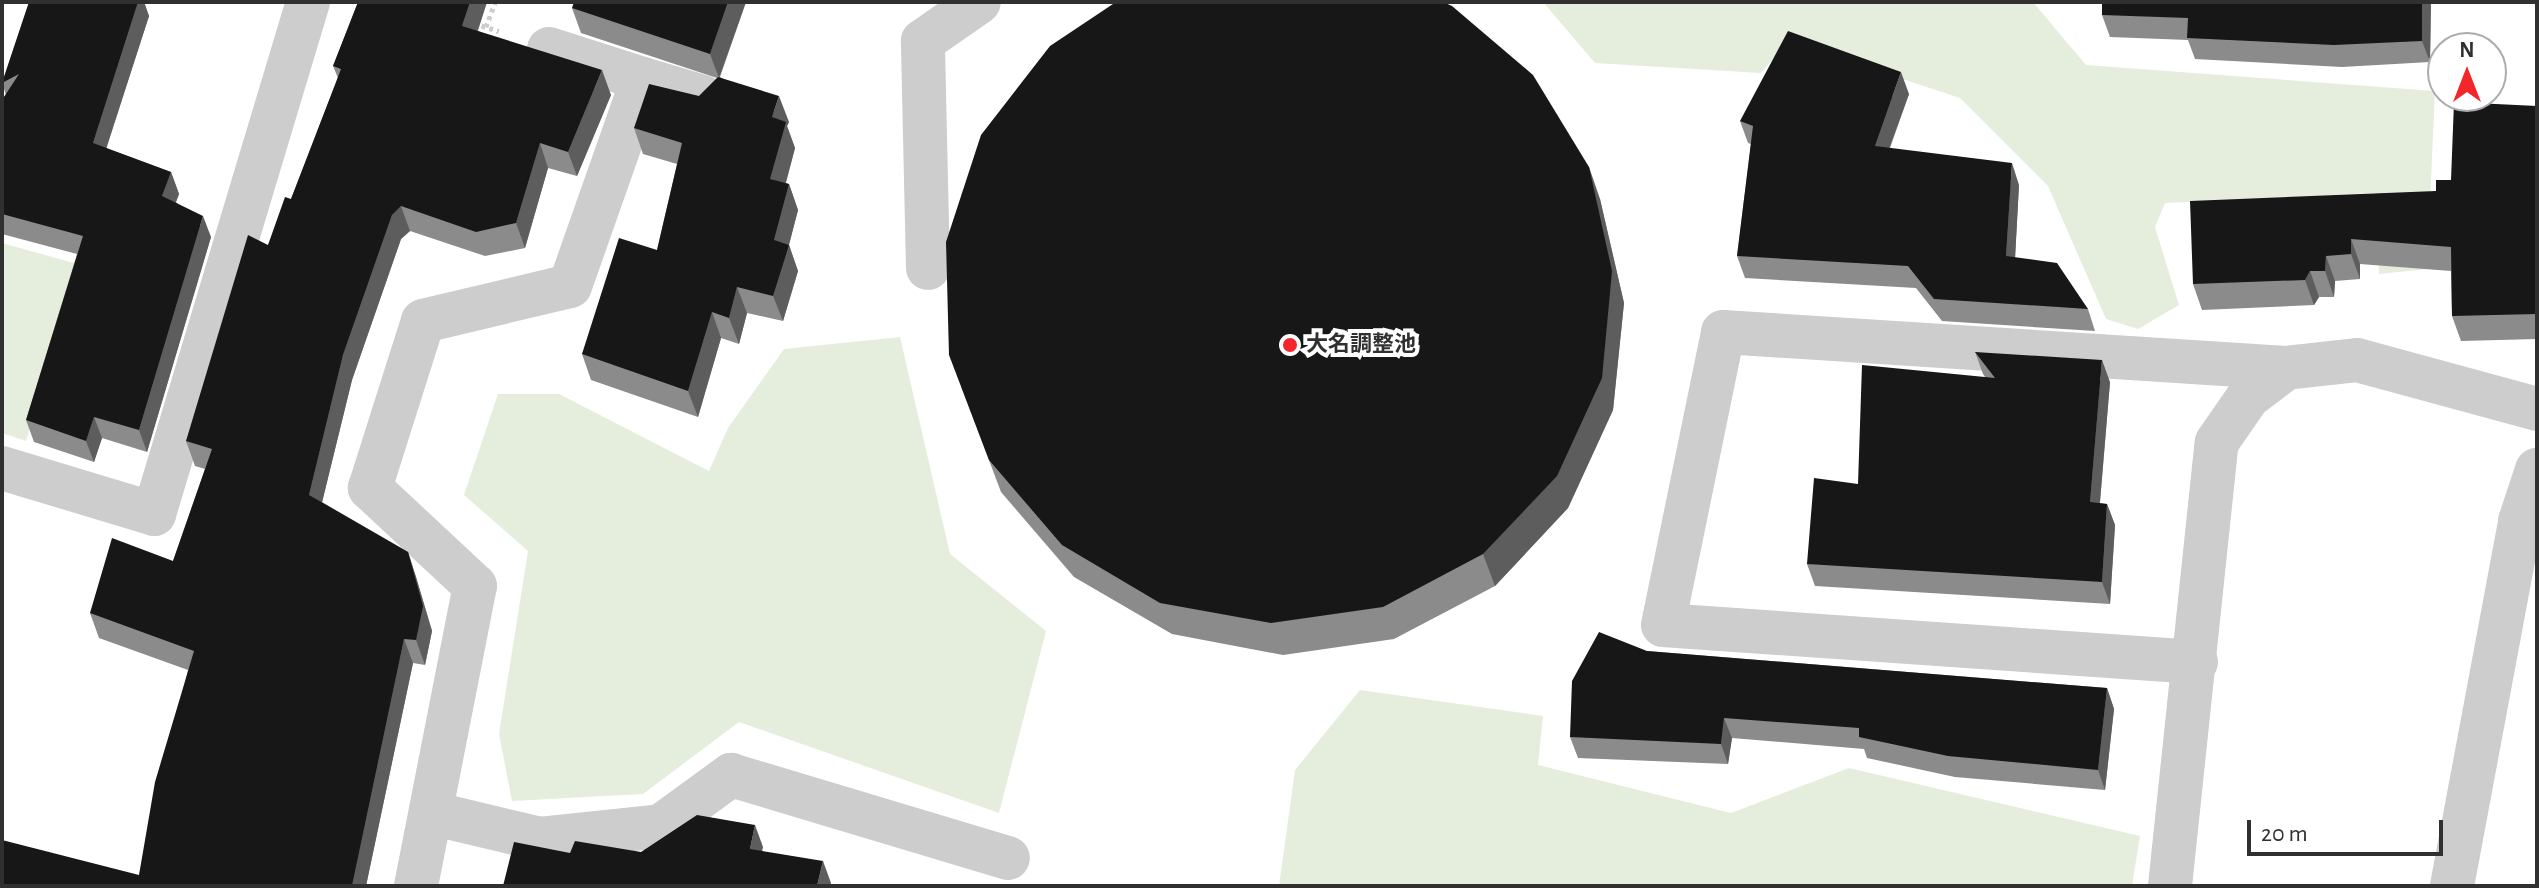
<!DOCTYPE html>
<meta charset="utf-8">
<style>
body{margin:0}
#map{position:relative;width:2539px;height:888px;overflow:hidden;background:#fff;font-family:"Alegreya Sans","Noto Sans JP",sans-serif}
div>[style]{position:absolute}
.green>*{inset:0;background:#e5eedd}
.path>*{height:5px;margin-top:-2.5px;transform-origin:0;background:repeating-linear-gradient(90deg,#cdcdcd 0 4px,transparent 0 8px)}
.minor>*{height:44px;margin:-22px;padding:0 22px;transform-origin:22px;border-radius:22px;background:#cdcdcd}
.wall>*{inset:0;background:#8b8b8b}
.shaded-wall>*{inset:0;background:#5d5d5d}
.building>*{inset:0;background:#171717}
.dots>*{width:22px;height:22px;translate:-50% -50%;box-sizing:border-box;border:4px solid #fff;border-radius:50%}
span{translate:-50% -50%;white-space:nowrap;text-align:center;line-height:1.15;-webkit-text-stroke:8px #fff;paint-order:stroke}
.poi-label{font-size:22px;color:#303030;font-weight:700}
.left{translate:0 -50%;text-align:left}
.frame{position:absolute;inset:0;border:4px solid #303030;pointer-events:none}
.north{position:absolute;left:2427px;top:32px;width:80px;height:80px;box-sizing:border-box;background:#fff;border:2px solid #acacac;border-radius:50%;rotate:0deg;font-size:22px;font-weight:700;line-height:32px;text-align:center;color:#303030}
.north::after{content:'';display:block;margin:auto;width:28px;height:36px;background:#f3272b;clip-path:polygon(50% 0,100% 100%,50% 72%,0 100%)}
.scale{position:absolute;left:2247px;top:820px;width:196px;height:36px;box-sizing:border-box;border:4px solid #303030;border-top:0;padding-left:10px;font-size:24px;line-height:28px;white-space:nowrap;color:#303030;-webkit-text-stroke:6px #fff;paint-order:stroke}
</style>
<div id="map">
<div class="green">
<i style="clip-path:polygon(1543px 2px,2033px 2px,2086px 65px,2435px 91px,2427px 269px,2379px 274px,2375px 193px,2165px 203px,2155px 227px,2179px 305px,2138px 329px,2106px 319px,2048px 186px,1960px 98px,1788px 41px,1761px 73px,1595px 63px)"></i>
<i style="clip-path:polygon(2px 243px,81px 265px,26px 441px,2px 433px)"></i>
<i style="clip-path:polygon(900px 337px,950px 554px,1046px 631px,999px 813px,739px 722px,643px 794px,512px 801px,499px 734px,528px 551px,464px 495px,498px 394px,559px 394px,709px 471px,728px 428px,784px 349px)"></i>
<i style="clip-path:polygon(1360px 690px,1543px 716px,1538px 765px,1731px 813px,1849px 768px,2140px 836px,2132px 886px,1279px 886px,1295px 770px)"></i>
</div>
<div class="path">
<i style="left:474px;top:23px;width:26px;rotate:18deg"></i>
<i style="left:486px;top:27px;width:27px;rotate:-70deg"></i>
</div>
<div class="minor">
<i style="left:549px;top:49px;width:99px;rotate:17.7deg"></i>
<i style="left:928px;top:268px;width:227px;rotate:-91.3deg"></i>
<i style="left:923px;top:41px;width:68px;rotate:-34.9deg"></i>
<i style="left:2px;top:468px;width:159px;rotate:16.8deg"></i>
<i style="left:154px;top:514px;width:535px;rotate:-73.26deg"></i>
<i style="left:2196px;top:662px;width:534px;rotate:-176.03deg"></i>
<i style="left:1663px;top:625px;width:299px;rotate:-78.4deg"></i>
<i style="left:1723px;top:332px;width:564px;rotate:3.66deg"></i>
<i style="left:431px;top:813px;width:112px;rotate:13.4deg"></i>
<i style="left:540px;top:839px;width:122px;rotate:-6.1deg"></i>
<i style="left:661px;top:826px;width:87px;rotate:-36.1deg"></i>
<i style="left:731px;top:775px;width:289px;rotate:16.7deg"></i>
<i style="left:416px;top:886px;width:306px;rotate:-78.9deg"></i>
<i style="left:475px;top:586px;width:144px;rotate:-137deg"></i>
<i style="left:370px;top:488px;width:175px;rotate:-72.4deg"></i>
<i style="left:423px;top:321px;width:151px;rotate:-13.4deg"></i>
<i style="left:570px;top:286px;width:219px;rotate:-70.6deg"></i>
<i style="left:643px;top:79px;width:63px;rotate:16.7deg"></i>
<i style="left:2170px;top:886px;width:446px;rotate:-84deg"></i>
<i style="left:2217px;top:442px;width:55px;rotate:-55.4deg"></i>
<i style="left:2248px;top:397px;width:48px;rotate:-37.3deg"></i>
<i style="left:2286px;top:368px;width:71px;rotate:-6.4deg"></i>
<i style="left:2357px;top:360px;width:187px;rotate:15.2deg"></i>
<i style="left:2452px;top:886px;width:371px;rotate:-79.4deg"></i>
<i style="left:2520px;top:521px;width:54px;rotate:-71.6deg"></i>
</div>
<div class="wall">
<i style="clip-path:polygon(29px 2px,144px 2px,149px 16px,106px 148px,171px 172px,179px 194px,176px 202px,211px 237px,147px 452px,102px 438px,94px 462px,34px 442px,26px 420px,77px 254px,2px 234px,2px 100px,6px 95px,2px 83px)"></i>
<i style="clip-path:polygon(358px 2px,487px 2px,478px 31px,611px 95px,577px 176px,548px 168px,525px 248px,485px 256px,410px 231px,401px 239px,352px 380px,322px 502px,408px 552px,416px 577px,432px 631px,425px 665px,413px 663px,366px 886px,2px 886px,139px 875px,188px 670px,99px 638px,90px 613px,173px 561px,205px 469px,195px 466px,186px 441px,268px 245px,291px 199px,338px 78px,333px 66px)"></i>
<i style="clip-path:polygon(746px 2px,720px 77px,789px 122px,787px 126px,795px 148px,786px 183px,789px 184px,798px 210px,789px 245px,798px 271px,783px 321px,747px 313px,739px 344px,721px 338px,698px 417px,591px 380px,582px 354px,657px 250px,677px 164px,643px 154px,634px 128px,699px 96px,717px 78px,581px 33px,572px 8px)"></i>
<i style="clip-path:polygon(2102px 2px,2431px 2px,2430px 62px,2342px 67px,2195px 59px,2188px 40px,2110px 37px,2102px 15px)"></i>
<i style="clip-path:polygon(1909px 94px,1890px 148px,2019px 185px,2015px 258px,2088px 309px,2095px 331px,1942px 321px,1916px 288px,1745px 278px,1737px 256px,1751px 144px,1748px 143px,1740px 121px)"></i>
<i style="clip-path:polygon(2537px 106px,2537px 339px,2461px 341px,2452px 316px,2451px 271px,2360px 264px,2360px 279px,2335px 281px,2334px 297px,2319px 297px,2314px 305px,2202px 310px,2193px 284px,2436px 191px,2451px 180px)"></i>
<i style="clip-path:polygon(1600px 199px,1624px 303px,1613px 410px,1568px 508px,1495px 586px,1394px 639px,1283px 655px,1172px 634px,1074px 577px,1001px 492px,961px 386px)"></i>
<i style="clip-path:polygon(1975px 352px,2110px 382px,2100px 503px,2107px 504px,2115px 525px,2110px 604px,1815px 586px,1807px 564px,1858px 484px,1985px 377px,1983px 374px)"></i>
<i style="clip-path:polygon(1647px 651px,2107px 688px,2114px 709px,2105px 790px,1955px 777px,1867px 758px,1864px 749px,1732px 738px,1728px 764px,1578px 758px,1570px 737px)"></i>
</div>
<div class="shaded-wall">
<i style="clip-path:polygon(138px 2px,144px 2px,149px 16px,101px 165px,93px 143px)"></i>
<i style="clip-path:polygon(470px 2px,487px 2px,471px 50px,462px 26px)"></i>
<i style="clip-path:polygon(728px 2px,746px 2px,719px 78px,710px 54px)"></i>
<i style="clip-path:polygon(2422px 2px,2431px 2px,2430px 62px,2422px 41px)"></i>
<i style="clip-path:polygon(602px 70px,611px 95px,577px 176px,568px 152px)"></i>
<i style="clip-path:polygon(1901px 72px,1909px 94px,1882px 168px,1875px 146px)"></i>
<i style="clip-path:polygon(779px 96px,789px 122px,787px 126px,795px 148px,780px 204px,770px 179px,772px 117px)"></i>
<i style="clip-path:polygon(540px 143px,548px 168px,525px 248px,516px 223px)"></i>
<i style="clip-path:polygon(2012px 163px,2019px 185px,2014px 278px,2006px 256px)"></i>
<i style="clip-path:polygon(1589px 167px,1600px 199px,1624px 303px,1613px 410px,1568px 508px,1495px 586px,1483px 554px)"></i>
<i style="clip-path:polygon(171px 172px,179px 194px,170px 217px,162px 196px)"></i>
<i style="clip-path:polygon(789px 184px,798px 210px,787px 252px,789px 245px,798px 271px,783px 321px,773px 296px,774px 240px)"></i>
<i style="clip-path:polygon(401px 206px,410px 231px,401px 239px,352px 380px,318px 519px,309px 495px,343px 355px,392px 215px)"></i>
<i style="clip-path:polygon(203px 216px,211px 237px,147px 452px,139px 430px)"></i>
<i style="clip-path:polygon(2351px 239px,2360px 264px,2360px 279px,2351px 254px)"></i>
<i style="clip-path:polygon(2326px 256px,2335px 281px,2334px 297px,2325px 271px)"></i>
<i style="clip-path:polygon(2310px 271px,2319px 297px,2314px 305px,2305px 280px)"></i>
<i style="clip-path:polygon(737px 287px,747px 313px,739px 344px,729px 318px)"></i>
<i style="clip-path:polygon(712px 312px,721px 338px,698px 417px,688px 391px)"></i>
<i style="clip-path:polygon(2102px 360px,2110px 382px,2098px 524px,2090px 502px)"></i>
<i style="clip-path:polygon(94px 417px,102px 438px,94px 462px,86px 441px)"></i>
<i style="clip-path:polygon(2107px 504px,2115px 525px,2110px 604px,2102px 582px)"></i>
<i style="clip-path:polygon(408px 552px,416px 577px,432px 631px,425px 665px,416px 640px)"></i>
<i style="clip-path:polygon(404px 639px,413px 663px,366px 886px,352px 886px)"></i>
<i style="clip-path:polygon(2107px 688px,2114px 709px,2105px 790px,2098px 770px)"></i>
<i style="clip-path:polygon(1724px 718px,1732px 738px,1728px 764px,1721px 744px)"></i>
<i style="clip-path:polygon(755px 825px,763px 847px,758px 870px,750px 849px)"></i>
<i style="clip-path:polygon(823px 861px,831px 883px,830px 886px,817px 886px)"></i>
</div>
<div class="building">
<i style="clip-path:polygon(29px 2px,138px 2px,93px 143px,171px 172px,162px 196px,203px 216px,139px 430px,94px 417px,86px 441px,26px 420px,83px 236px,2px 214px,2px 100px,19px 74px,2px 83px)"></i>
<i style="clip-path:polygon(358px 2px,470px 2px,462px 26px,602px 70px,568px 152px,540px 143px,516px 223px,476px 232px,401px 206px,392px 215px,343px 355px,309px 495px,408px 552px,423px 606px,416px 640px,404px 639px,352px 886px,2px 886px,2px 840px,139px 875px,155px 782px,194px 651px,90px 613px,112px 538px,173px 561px,212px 449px,186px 441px,248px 235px,268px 245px,285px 197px,291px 199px,341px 69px,333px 66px)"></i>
<i style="clip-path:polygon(574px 2px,728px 2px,710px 54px,572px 8px)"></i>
<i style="clip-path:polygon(1116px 2px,1443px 2px,1452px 6px,1533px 75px,1589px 167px,1612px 271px,1602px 378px,1557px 476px,1483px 554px,1383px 607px,1271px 623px,1160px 603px,1062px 545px,989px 460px,949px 355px,946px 242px,981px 135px,1050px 46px)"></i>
<i style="clip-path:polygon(2102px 2px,2422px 2px,2422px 41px,2334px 45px,2187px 38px,2188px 18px,2102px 15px)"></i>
<i style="clip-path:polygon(1788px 31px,1901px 72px,1875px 146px,2012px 163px,2006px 256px,2057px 263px,2088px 309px,1934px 299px,1908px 266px,1737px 256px,1753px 126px,1740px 121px)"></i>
<i style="clip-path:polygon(718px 77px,779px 96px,772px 117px,786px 122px,770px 179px,789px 184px,774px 240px,789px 245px,773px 296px,737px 287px,729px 318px,712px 312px,688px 391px,582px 354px,619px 238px,657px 250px,682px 143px,634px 128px,649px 84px,699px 96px)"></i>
<i style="clip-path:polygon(2454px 102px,2537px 106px,2537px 314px,2452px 316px,2451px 247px,2351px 239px,2351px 254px,2326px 256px,2325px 271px,2310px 271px,2305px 280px,2193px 284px,2190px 201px,2436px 191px,2436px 180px,2451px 180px)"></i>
<i style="clip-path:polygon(1975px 352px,2102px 360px,2090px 502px,2107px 504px,2102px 582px,1807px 564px,1814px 478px,1858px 484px,1862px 365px,1995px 378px)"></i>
<i style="clip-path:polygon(1599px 632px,1647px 651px,2107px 688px,2098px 770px,1948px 756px,1859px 737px,1859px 728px,1724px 718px,1721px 744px,1570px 737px,1572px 681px)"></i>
<i style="clip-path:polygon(697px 815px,755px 825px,750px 849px,823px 861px,817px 886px,818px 886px,503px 886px,514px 842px,570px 853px,575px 841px,641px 852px)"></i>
</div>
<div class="dots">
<i style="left:1290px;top:345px;background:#f3272b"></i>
</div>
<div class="poi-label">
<span class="left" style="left:1306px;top:345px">大名調整池</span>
</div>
<div class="frame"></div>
<div class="north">N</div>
<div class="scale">20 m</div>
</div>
